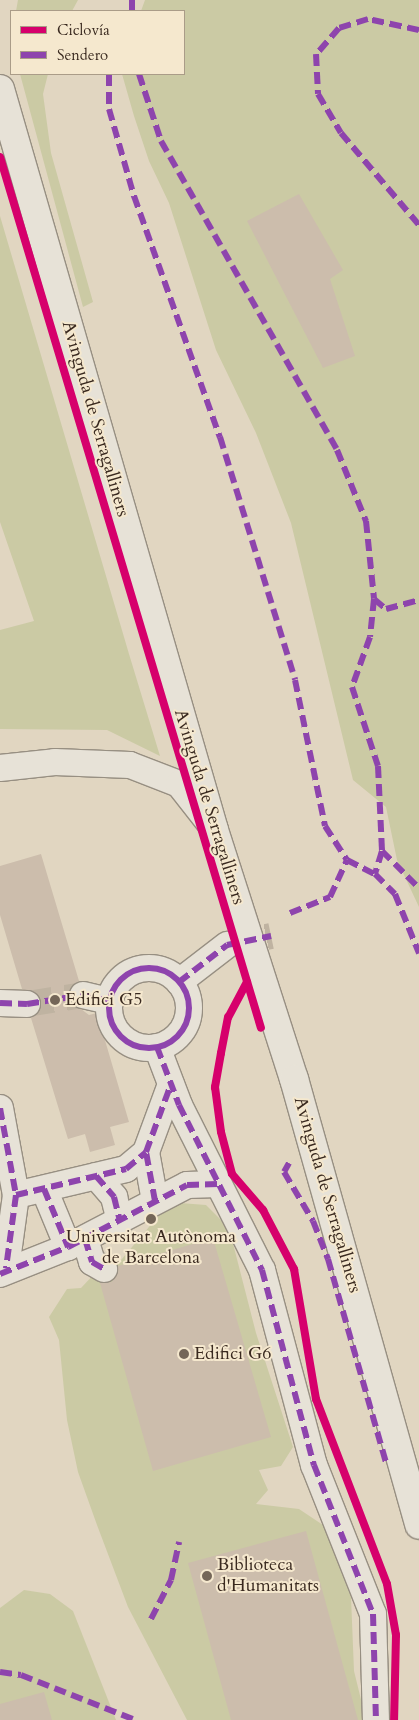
<!DOCTYPE html>
<meta charset="utf-8">
<style>
body{margin:0}
#map{position:relative;width:419px;height:1720px;overflow:hidden;background:#e1d6c1;font-family:Cardo,serif}
div>[style]{position:absolute}
.green>*{inset:0;background:#cbcaa4}
.building>*{inset:0;background:#ccbdac}
.street-tunnel>*{height:26px;margin-top:-13px;transform-origin:0;background:repeating-linear-gradient(90deg,#bfb3a1 0 26px,transparent 0 39px)}
.roads{filter:drop-shadow(1px 0 #978f82) drop-shadow(-1px 0 #978f82) drop-shadow(0 1px #978f82) drop-shadow(0 -1px #978f82)}
.street>*{height:26px;margin:-13px;padding:0 13px;transform-origin:13px;border-radius:13px;background:#e7e2d7}
.street>.ring{margin:-13px;padding:0;box-sizing:content-box;background:none;border:26px solid #e7e2d7;border-radius:50%}
.secondary>*{height:28px;margin:-14px;padding:0 14px;transform-origin:14px;border-radius:14px;background:#e7e2d7}
.quiet>*{height:6px;margin-top:-3px;transform-origin:0;background:repeating-linear-gradient(90deg,#8e44ad 0 12px,transparent 0 18px)}
.quiet>.ring{margin:-3px;padding:0;box-sizing:content-box;background:none;border:6px solid #8e44ad;border-radius:50%}
.cycleway>*{height:8px;margin:-4px;padding:0 4px;transform-origin:4px;border-radius:4px;background:#d6006c}
.dots>*{width:14px;height:14px;translate:-50% -50%;box-sizing:border-box;border:2px solid #f5e8ce;border-radius:50%}
span{translate:-50% -50%;white-space:nowrap;text-align:center;line-height:1.15;-webkit-text-stroke:4px #f5e8ce;paint-order:stroke}
.street-label{font-size:18px;color:#39291f}
.poi-label{font-size:18px;color:#39291f}
.left{translate:0 -50%;text-align:left}
.legend{position:absolute;left:10px;top:10px;width:175px;height:65px;box-sizing:border-box;background:#f5e8ce;border:1px solid #aa9c88;margin:0;padding:6px 9px;list-style:none;font-size:15px;color:#39291f}
.legend li{display:flex;align-items:center;gap:10px;height:25px}
.legend b{width:25px;border:1px solid #aa9c88}
</style>
<div id="map">
<div class="green">
<i style="clip-path:polygon(18px 0,78px 0,72px 11px,16px 11px)"></i>
<i style="clip-path:polygon(145px 0,419px 0,419px 907px,397px 860px,386px 807px,353px 780px,291px 523px,256px 433px,216px 350px,169px 203px,149px 161px,134px 116px,122px 74px,184px 74px,184px 11px,141px 11px)"></i>
<i style="clip-path:polygon(20px 74px,48px 74px,43px 94px,51px 153px,93px 302px,83px 307px)"></i>
<i style="clip-path:polygon(0 216px,129px 654px,160px 756px,107px 730px,0 729px,0 630px,34px 621px,0 522px)"></i>
<i style="clip-path:polygon(180px 1203px,206px 1205px,229px 1228px,256px 1333px,293px 1447px,281px 1466px,259px 1470px,268px 1490px,256px 1504px,299px 1509px,323px 1525px,351px 1597px,354px 1671px,366px 1720px,187px 1720px,128px 1607px,97px 1525px,78px 1472px,67px 1420px,59px 1340px,49px 1317px,67px 1289px,81px 1288px,97px 1271px,116px 1266px,165px 1208px)"></i>
<i style="clip-path:polygon(24px 1590px,50px 1594px,73px 1611px,116px 1720px,0 1720px,0 1608px)"></i>
</div>
<div class="building">
<i style="clip-path:polygon(299px 194px,343px 270px,330px 279px,355px 356px,323px 368px,247px 221px)"></i>
<i style="clip-path:polygon(41px 854px,79px 981px,72px 985px,69px 1000px,89px 1015px,97px 1013px,129px 1122px,110px 1127px,115px 1145px,90px 1152px,85px 1134px,68px 1139px,31px 1018px,40px 1012px,40px 997px,22px 989px,0 915px,0 866px)"></i>
<i style="clip-path:polygon(213px 1238px,271px 1437px,153px 1471px,100px 1283px,112px 1282px,118px 1266px)"></i>
<i style="clip-path:polygon(306px 1531px,358px 1720px,231px 1720px,188px 1563px)"></i>
<i style="clip-path:polygon(44px 1692px,52px 1720px,0 1720px,0 1704px)"></i>
</div>
<div class="street-tunnel">
<i style="left:228px;top:945px;width:44px;rotate:-11.8deg"></i>
<i style="left:27px;top:1004px;width:57px;rotate:-9.1deg"></i>
</div>
<div class="roads">
<div class="street">
<i style="left:0;top:768px;width:55px;rotate:-6.2deg"></i>
<i style="left:55px;top:762px;width:75px;rotate:2.3deg"></i>
<i style="left:130px;top:765px;width:53px;rotate:21.2deg"></i>
<i style="left:179px;top:784px;width:53px;rotate:51.8deg"></i>
<i class="ring" style="left:109px;top:968px;width:54px;height:54px"></i>
<i style="left:179px;top:982px;width:61px;rotate:-37.6deg"></i>
<i style="left:83px;top:995px;width:28px;rotate:13deg"></i>
<i style="left:0;top:1003px;width:27px;rotate:2deg"></i>
<i style="left:157px;top:1047px;width:62px;rotate:69.2deg"></i>
<i style="left:179px;top:1105px;width:185px;rotate:63.3deg"></i>
<i style="left:262px;top:1270px;width:202px;rotate:75.1deg"></i>
<i style="left:314px;top:1465px;width:160px;rotate:68.4deg"></i>
<i style="left:373px;top:1614px;width:106px;rotate:88.4deg"></i>
<i style="left:0;top:1108px;width:88px;rotate:79.6deg"></i>
<i style="left:16px;top:1195px;width:74px;rotate:97.8deg"></i>
<i style="left:96px;top:1176px;width:28px;rotate:49deg"></i>
<i style="left:114px;top:1197px;width:25px;rotate:76deg"></i>
<i style="left:44px;top:1189px;width:63px;rotate:67.5deg"></i>
<i style="left:16px;top:1195px;width:113px;rotate:-13.3deg"></i>
<i style="left:126px;top:1169px;width:26px;rotate:-40deg"></i>
<i style="left:155px;top:1201px;width:50px;rotate:-100.4deg"></i>
<i style="left:146px;top:1152px;width:72px;rotate:-69.8deg"></i>
<i style="left:85px;top:1239px;width:24px;rotate:73deg"></i>
<i style="left:92px;top:1262px;width:14px;rotate:30deg"></i>
<i style="left:0;top:1274px;width:73px;rotate:-21.7deg"></i>
<i style="left:68px;top:1247px;width:134px;rotate:-27.5deg"></i>
<i style="left:187px;top:1185px;width:31px;rotate:-2deg"></i>
</div>
<div class="secondary">
<i style="left:0;top:89px;width:771px;rotate:73.89deg"></i>
<i style="left:214px;top:830px;width:262px;rotate:72.2deg"></i>
<i style="left:294px;top:1079px;width:463px;rotate:74.3deg"></i>
</div>
</div>
<div class="quiet">
<i style="left:132px;top:0;width:11px;rotate:90deg"></i>
<i style="left:419px;top:30px;width:52px;rotate:-167.8deg"></i>
<i style="left:368px;top:19px;width:30px;rotate:163deg"></i>
<i style="left:339px;top:28px;width:35px;rotate:131deg"></i>
<i style="left:316px;top:54px;width:40px;rotate:87.1deg"></i>
<i style="left:318px;top:94px;width:45px;rotate:59.5deg"></i>
<i style="left:341px;top:133px;width:121px;rotate:49.7deg"></i>
<i style="left:109px;top:74px;width:35px;rotate:90deg"></i>
<i style="left:109px;top:109px;width:91px;rotate:74deg"></i>
<i style="left:134px;top:196px;width:256px;rotate:70.4deg"></i>
<i style="left:220px;top:437px;width:254px;rotate:72.8deg"></i>
<i style="left:295px;top:680px;width:149px;rotate:78.4deg"></i>
<i style="left:325px;top:826px;width:40px;rotate:57.1deg"></i>
<i style="left:347px;top:860px;width:31px;rotate:27deg"></i>
<i style="left:375px;top:874px;width:28px;rotate:45deg"></i>
<i style="left:395px;top:894px;width:64px;rotate:67.9deg"></i>
<i style="left:139px;top:74px;width:71px;rotate:71.8deg"></i>
<i style="left:161px;top:141px;width:356px;rotate:60.3deg"></i>
<i style="left:337px;top:450px;width:77px;rotate:67.8deg"></i>
<i style="left:366px;top:521px;width:78px;rotate:84.1deg"></i>
<i style="left:374px;top:599px;width:16px;rotate:40deg"></i>
<i style="left:386px;top:609px;width:34px;rotate:-15deg"></i>
<i style="left:374px;top:599px;width:38px;rotate:96deg"></i>
<i style="left:370px;top:637px;width:53px;rotate:109.8deg"></i>
<i style="left:352px;top:687px;width:83px;rotate:71.8deg"></i>
<i style="left:378px;top:766px;width:85px;rotate:87.3deg"></i>
<i style="left:382px;top:851px;width:24px;rotate:107deg"></i>
<i style="left:382px;top:851px;width:52px;rotate:45deg"></i>
<i style="left:290px;top:913px;width:43px;rotate:-21.8deg"></i>
<i style="left:330px;top:897px;width:41px;rotate:-65.3deg"></i>
<i class="ring" style="left:109px;top:968px;width:74px;height:74px"></i>
<i style="left:179px;top:982px;width:61px;rotate:-37.6deg"></i>
<i style="left:227px;top:945px;width:45px;rotate:-11.6deg"></i>
<i style="left:0;top:1003px;width:27px;rotate:2deg"></i>
<i style="left:27px;top:1004px;width:57px;rotate:-9.1deg"></i>
<i style="left:83px;top:995px;width:28px;rotate:13deg"></i>
<i style="left:157px;top:1047px;width:62px;rotate:69.2deg"></i>
<i style="left:179px;top:1105px;width:185px;rotate:63.3deg"></i>
<i style="left:262px;top:1270px;width:202px;rotate:75.1deg"></i>
<i style="left:314px;top:1465px;width:160px;rotate:68.4deg"></i>
<i style="left:373px;top:1614px;width:106px;rotate:88.4deg"></i>
<i style="left:0;top:1108px;width:88px;rotate:79.6deg"></i>
<i style="left:16px;top:1195px;width:74px;rotate:97.8deg"></i>
<i style="left:289px;top:1163px;width:10px;rotate:119deg"></i>
<i style="left:284px;top:1172px;width:57px;rotate:59.4deg"></i>
<i style="left:313px;top:1221px;width:41px;rotate:68.5deg"></i>
<i style="left:328px;top:1259px;width:212px;rotate:74.1deg"></i>
<i style="left:96px;top:1176px;width:28px;rotate:49deg"></i>
<i style="left:114px;top:1197px;width:25px;rotate:76deg"></i>
<i style="left:44px;top:1189px;width:63px;rotate:67.5deg"></i>
<i style="left:16px;top:1195px;width:113px;rotate:-13.3deg"></i>
<i style="left:126px;top:1169px;width:26px;rotate:-40deg"></i>
<i style="left:155px;top:1201px;width:50px;rotate:-100.4deg"></i>
<i style="left:146px;top:1152px;width:72px;rotate:-69.8deg"></i>
<i style="left:85px;top:1239px;width:24px;rotate:73deg"></i>
<i style="left:92px;top:1262px;width:14px;rotate:30deg"></i>
<i style="left:0;top:1274px;width:73px;rotate:-21.7deg"></i>
<i style="left:68px;top:1247px;width:134px;rotate:-27.5deg"></i>
<i style="left:187px;top:1185px;width:31px;rotate:-2deg"></i>
<i style="left:151px;top:1619px;width:44px;rotate:-62.9deg"></i>
<i style="left:171px;top:1580px;width:39px;rotate:-78deg"></i>
<i style="left:0;top:1672px;width:21px;rotate:8deg"></i>
<i style="left:21px;top:1675px;width:123px;rotate:21.5deg"></i>
</div>
<div class="cycleway">
<i style="left:0;top:157px;width:909px;rotate:73.32deg"></i>
<i style="left:247px;top:982px;width:40px;rotate:118deg"></i>
<i style="left:228px;top:1017px;width:37px;rotate:101deg"></i>
<i style="left:221px;top:1053px;width:35px;rotate:100deg"></i>
<i style="left:215px;top:1087px;width:45px;rotate:82.4deg"></i>
<i style="left:221px;top:1132px;width:43px;rotate:75.3deg"></i>
<i style="left:232px;top:1174px;width:48px;rotate:49.3deg"></i>
<i style="left:263px;top:1210px;width:67px;rotate:62.3deg"></i>
<i style="left:294px;top:1269px;width:132px;rotate:80.4deg"></i>
<i style="left:316px;top:1399px;width:198px;rotate:69deg"></i>
<i style="left:387px;top:1584px;width:52px;rotate:80deg"></i>
<i style="left:396px;top:1635px;width:85px;rotate:91.3deg"></i>
</div>
<div class="dots">
<i style="left:55px;top:1000px;background:#746658"></i>
<i style="left:151px;top:1219px;background:#746658"></i>
<i style="left:184px;top:1354px;background:#746658"></i>
<i style="left:207px;top:1576px;background:#746658"></i>
</div>
<div class="street-label">
<span style="left:95px;top:419px;rotate:74deg">Avinguda de Serragalliners</span>
<span style="left:209px;top:807px;rotate:73deg">Avinguda de Serragalliners</span>
<span style="left:327px;top:1195px;rotate:74deg">Avinguda de Serragalliners</span>
</div>
<div class="poi-label">
<span class="left" style="left:65px;top:1000px">Edifici G5</span>
<span style="left:151px;top:1248px">Universitat Autònoma<br>de Barcelona</span>
<span class="left" style="left:194px;top:1354px">Edifici G6</span>
<span class="left" style="left:217px;top:1576px">Biblioteca<br>d'Humanitats</span>
</div>
<ul class="legend">
<li><b style="height:6px;background:#d6006c"></b>Ciclovía</li>
<li><b style="height:6px;background:#8e44ad"></b>Sendero</li>
</ul>
</div>
